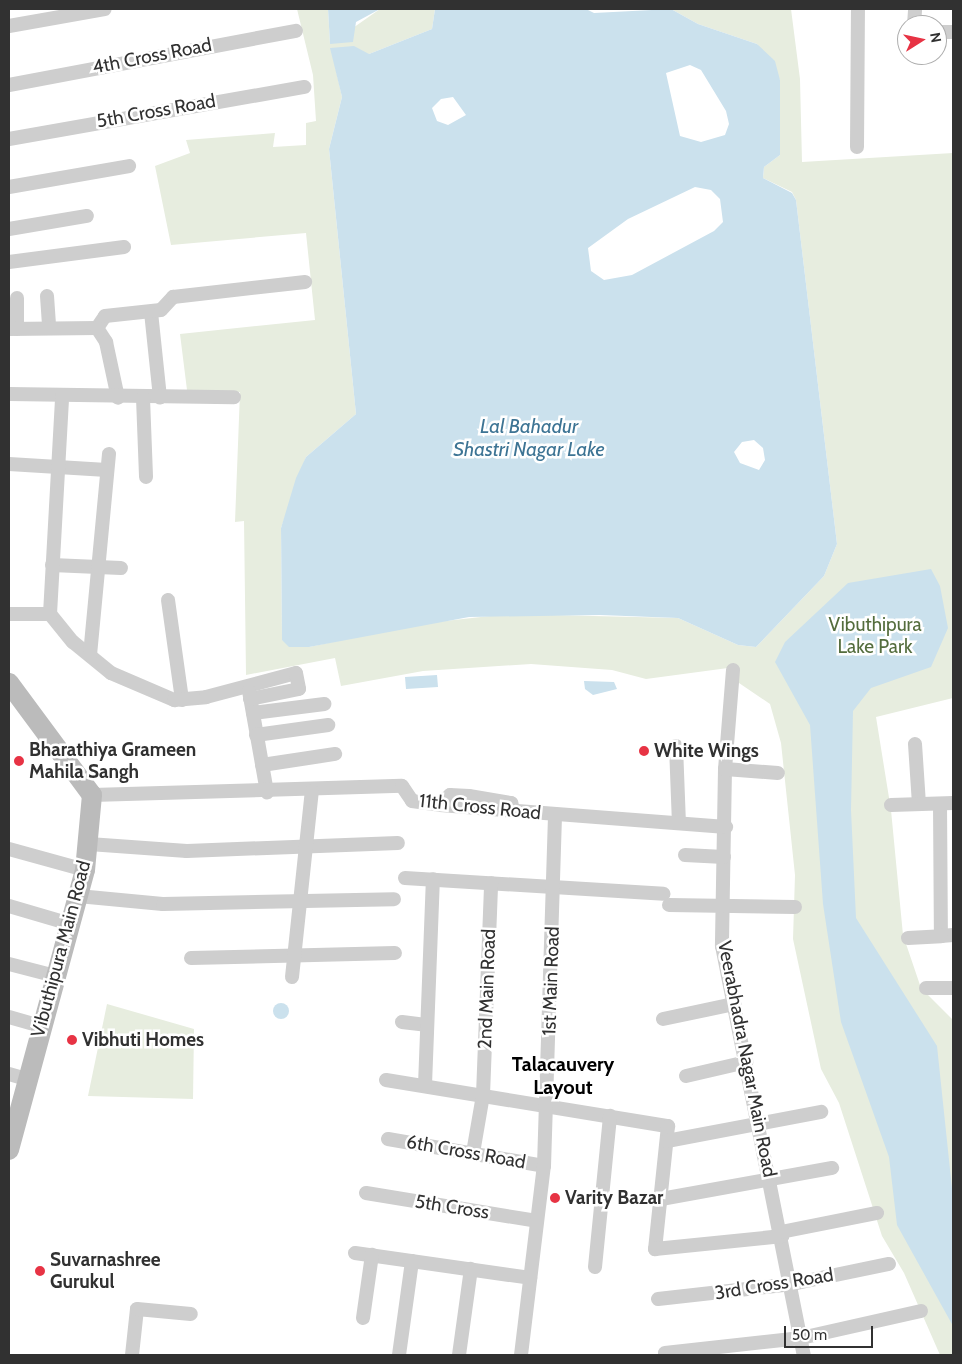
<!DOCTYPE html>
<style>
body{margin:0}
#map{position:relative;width:962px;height:1364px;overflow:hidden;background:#fff;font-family:Cabin,sans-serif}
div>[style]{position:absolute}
.green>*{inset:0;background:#e7eddf}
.water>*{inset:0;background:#cbe1ed}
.round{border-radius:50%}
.street>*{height:14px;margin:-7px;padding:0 7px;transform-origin:7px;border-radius:7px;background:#cecece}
.secondary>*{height:20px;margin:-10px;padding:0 10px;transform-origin:10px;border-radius:10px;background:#bbb}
.dots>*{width:14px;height:14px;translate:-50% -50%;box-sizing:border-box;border:2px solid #fff;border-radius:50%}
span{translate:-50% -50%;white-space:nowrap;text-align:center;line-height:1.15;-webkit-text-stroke:5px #fff;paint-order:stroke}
.street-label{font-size:19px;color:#313131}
.park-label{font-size:19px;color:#546d3d}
.poi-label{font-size:19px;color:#313131;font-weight:700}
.left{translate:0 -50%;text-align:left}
.water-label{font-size:20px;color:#3d7494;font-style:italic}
.neighbourhood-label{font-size:20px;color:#000;font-weight:700}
.frame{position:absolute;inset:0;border:10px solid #313131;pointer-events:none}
.north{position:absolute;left:897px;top:15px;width:50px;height:50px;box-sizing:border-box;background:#fff;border:1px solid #adadad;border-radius:50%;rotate:80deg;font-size:14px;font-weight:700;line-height:20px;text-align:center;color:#313131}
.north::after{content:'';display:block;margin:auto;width:18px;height:22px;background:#e73344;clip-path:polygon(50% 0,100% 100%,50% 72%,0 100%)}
.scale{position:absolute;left:784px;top:1326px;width:89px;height:22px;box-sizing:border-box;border:2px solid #313131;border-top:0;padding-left:6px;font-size:15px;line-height:18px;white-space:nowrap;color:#313131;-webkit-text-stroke:4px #fff;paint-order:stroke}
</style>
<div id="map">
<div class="green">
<i style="clip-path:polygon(297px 9px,328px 9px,330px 44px,380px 9px,435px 9px,432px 29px,369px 54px,331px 48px,342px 97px,329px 149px,356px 414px,306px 457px,281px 528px,282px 640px,309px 647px,418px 624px,508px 614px,678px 618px,738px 645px,756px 647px,824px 576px,837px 544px,796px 200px,792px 192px,763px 178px,764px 167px,780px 155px,780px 80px,757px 44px,698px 24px,671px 9px,791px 9px,800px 79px,802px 162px,953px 153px,953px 698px,876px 717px,891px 810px,903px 935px,921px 988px,953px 1020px,953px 1355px,940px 1355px,904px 1273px,882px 1236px,839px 1103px,821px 1069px,793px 939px,795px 875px,781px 743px,770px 704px,739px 683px,728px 668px,646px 679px,612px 670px,531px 664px,423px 671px,341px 686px,335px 658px,246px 675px,244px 521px,235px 522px,240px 392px,187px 390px,180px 334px,315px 320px,306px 233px,171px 245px,155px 166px,190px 153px,186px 140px,275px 133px,273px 147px,306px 145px,306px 123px,316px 121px,313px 75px)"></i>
<i style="clip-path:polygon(107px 1004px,194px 1029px,193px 1099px,88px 1096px)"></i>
</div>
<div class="water">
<i style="clip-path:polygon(328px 9px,380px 9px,356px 22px,353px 42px,330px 44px)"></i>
<i style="clip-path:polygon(evenodd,435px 9px,586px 9px,594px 13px,671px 9px,698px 24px,757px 44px,775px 61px,780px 80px,780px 155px,764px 167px,763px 178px,792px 193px,796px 200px,837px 544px,824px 576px,756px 647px,738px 645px,678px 618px,600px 615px,469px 617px,309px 647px,289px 647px,282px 640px,281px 528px,296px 478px,306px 457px,356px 414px,329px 149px,342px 97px,330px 48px,354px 46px,369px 54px,432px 29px,435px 9px,690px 65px,701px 70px,726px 111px,729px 124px,725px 135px,701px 142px,680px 136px,666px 73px,690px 65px,435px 9px,453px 97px,466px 115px,448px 125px,437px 121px,432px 108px,441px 99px,453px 97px,435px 9px,695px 187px,711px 190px,720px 199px,723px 222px,714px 231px,632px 275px,604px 280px,591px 271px,588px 248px,628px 219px,695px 187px,435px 9px,754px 440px,763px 448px,765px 460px,759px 470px,740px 463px,734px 452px,742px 442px,754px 440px)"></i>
<i style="clip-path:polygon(931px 569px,940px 586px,948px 628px,931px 667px,871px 688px,853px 711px,851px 810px,856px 918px,937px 1046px,953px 1198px,953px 1326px,897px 1225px,889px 1157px,841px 1022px,823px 904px,810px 725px,775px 662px,785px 642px,848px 583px)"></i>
<i style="clip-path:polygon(437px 675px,438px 687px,406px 689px,405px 677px)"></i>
<i style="clip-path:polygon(584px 681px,614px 682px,617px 689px,593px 695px,585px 689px)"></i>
<i class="round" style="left:273px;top:1003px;width:16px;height:16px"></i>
</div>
<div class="street">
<i style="left:914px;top:25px;width:16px;rotate:-86deg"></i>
<i style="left:9px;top:26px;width:97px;rotate:-10deg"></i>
<i style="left:937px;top:32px;width:16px"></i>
<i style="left:9px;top:85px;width:292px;rotate:-10.7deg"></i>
<i style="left:9px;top:139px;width:300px;rotate:-10deg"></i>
<i style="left:857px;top:147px;width:138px;rotate:-89.6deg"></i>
<i style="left:9px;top:187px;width:122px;rotate:-9.9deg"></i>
<i style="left:9px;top:229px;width:79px;rotate:-9.5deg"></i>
<i style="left:9px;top:262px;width:116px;rotate:-7.4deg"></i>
<i style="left:47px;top:296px;width:32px;rotate:86deg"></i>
<i style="left:17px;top:298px;width:31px;rotate:90deg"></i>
<i style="left:151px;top:312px;width:86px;rotate:84deg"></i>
<i style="left:97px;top:328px;width:14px;rotate:-56deg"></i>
<i style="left:105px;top:316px;width:56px;rotate:-6.1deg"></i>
<i style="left:161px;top:310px;width:18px;rotate:-47deg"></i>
<i style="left:173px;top:297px;width:133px;rotate:-6.5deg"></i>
<i style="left:9px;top:329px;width:88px;rotate:-0.7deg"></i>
<i style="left:97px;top:328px;width:17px;rotate:57deg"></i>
<i style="left:106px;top:342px;width:57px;rotate:77.9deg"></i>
<i style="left:9px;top:394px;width:225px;rotate:0.8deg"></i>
<i style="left:143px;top:398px;width:79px;rotate:87.8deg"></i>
<i style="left:9px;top:464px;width:98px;rotate:3.5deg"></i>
<i style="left:52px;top:565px;width:69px;rotate:2.5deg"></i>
<i style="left:168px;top:600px;width:101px;rotate:82deg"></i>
<i style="left:9px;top:614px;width:41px"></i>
<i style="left:50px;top:614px;width:36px;rotate:51deg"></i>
<i style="left:73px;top:642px;width:49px;rotate:39.2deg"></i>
<i style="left:111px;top:673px;width:69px;rotate:23.2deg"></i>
<i style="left:174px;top:700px;width:32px;rotate:-5deg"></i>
<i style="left:206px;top:697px;width:93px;rotate:-14.9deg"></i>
<i style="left:296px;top:673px;width:16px;rotate:79deg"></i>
<i style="left:299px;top:689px;width:50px;rotate:168.5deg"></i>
<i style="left:50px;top:614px;width:218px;rotate:-86.8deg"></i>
<i style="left:90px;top:655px;width:202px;rotate:-84.6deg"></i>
<i style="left:733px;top:670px;width:99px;rotate:94.6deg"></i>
<i style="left:725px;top:769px;width:177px;rotate:91deg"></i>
<i style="left:722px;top:946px;width:417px;rotate:78.7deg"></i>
<i style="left:249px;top:691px;width:103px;rotate:79.9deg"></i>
<i style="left:253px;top:713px;width:72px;rotate:-7.2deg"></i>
<i style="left:256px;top:735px;width:73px;rotate:-7.9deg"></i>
<i style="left:915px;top:744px;width:60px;rotate:86.2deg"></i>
<i style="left:676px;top:746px;width:77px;rotate:87.8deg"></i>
<i style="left:262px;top:765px;width:74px;rotate:-8.6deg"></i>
<i style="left:725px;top:769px;width:53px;rotate:4.3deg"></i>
<i style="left:92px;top:795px;width:310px;rotate:-1.7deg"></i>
<i style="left:402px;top:786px;width:18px;rotate:56deg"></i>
<i style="left:412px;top:801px;width:28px;rotate:8deg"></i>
<i style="left:440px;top:805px;width:287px;rotate:4.4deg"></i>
<i style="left:940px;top:804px;width:132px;rotate:89.6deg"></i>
<i style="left:941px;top:936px;width:12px;rotate:-5deg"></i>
<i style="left:440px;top:805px;width:14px;rotate:-45deg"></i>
<i style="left:450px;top:795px;width:19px;rotate:3deg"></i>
<i style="left:469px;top:796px;width:43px;rotate:9.5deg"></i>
<i style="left:511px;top:803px;width:8px;rotate:76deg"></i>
<i style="left:891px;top:805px;width:62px;rotate:-1.8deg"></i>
<i style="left:89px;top:844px;width:98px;rotate:4.1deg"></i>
<i style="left:187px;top:851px;width:211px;rotate:-2.2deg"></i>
<i style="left:9px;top:849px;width:79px;rotate:15.4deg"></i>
<i style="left:685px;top:855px;width:39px;rotate:3deg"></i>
<i style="left:405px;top:878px;width:259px;rotate:3.5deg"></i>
<i style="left:78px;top:896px;width:85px;rotate:5.4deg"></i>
<i style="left:163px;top:904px;width:231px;rotate:-1.2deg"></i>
<i style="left:669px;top:905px;width:126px;rotate:0.9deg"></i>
<i style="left:9px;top:906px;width:64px;rotate:16.4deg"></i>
<i style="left:908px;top:938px;width:33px;rotate:-3deg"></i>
<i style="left:191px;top:958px;width:204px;rotate:-1.4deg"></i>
<i style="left:9px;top:964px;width:48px;rotate:14.6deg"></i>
<i style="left:292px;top:977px;width:187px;rotate:-83.9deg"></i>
<i style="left:926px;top:988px;width:27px"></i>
<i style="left:9px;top:1017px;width:32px;rotate:16deg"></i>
<i style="left:663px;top:1019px;width:73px;rotate:-11.9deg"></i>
<i style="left:402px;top:1022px;width:24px;rotate:7deg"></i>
<i style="left:9px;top:1074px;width:18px;rotate:16deg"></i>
<i style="left:686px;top:1076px;width:62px;rotate:-13.1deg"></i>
<i style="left:386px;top:1080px;width:286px;rotate:9.3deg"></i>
<i style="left:668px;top:1126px;width:124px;rotate:96deg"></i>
<i style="left:655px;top:1249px;width:128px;rotate:-5.8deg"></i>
<i style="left:425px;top:1085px;width:206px;rotate:-87.8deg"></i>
<i style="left:388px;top:1139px;width:158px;rotate:9.8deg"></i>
<i style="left:667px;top:1141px;width:157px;rotate:-10.7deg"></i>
<i style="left:473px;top:1153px;width:59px;rotate:-80.2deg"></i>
<i style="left:483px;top:1095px;width:212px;rotate:-87.8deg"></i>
<i style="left:366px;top:1193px;width:173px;rotate:9.3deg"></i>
<i style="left:661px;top:1199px;width:174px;rotate:-10.3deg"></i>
<i style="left:781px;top:1232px;width:98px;rotate:-11.2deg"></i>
<i style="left:355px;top:1253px;width:177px;rotate:8.1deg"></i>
<i style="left:595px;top:1267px;width:152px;rotate:-84.3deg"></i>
<i style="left:658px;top:1299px;width:135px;rotate:-6.4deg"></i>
<i style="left:792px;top:1284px;width:99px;rotate:-11.7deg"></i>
<i style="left:363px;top:1318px;width:64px;rotate:-81.9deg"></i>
<i style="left:665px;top:1353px;width:137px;rotate:-6.3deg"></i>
<i style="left:801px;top:1338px;width:123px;rotate:-12.7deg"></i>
<i style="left:132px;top:1355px;width:46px;rotate:-83.8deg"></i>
<i style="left:137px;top:1309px;width:54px;rotate:5.3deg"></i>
<i style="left:399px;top:1355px;width:95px;rotate:-82.1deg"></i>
<i style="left:459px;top:1355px;width:87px;rotate:-82.1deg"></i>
<i style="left:521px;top:1355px;width:190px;rotate:-83.1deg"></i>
<i style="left:544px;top:1166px;width:351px;rotate:-88.2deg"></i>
</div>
<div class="secondary">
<i style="left:9px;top:683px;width:139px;rotate:53.5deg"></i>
<i style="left:92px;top:795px;width:75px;rotate:95.3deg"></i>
<i style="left:85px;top:870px;width:290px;rotate:105.2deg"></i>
</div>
<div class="dots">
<i style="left:644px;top:751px;background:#e73344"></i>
<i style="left:19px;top:761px;background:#e73344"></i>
<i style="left:72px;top:1040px;background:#e73344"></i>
<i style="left:555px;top:1198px;background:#e73344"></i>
<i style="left:40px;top:1271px;background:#e73344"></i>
</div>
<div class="street-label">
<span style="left:152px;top:56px;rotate:-11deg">4th Cross Road</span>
<span style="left:156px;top:111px;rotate:-10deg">5th Cross Road</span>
<span style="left:480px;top:807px;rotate:6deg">11th Cross Road</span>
<span style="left:61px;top:949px;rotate:-75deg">Vibuthipura Main Road</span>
<span style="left:551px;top:981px;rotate:-88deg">1st Main Road</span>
<span style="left:487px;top:989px;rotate:-88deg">2nd Main Road</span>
<span style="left:747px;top:1059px;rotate:79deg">Veerabhadra Nagar Main Road</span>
<span style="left:466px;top:1152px;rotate:10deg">6th Cross Road</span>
<span style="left:452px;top:1207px;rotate:9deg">5th Cross</span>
<span style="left:774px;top:1284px;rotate:-9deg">3rd Cross Road</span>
</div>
<div class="park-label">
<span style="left:875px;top:636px">Vibuthipura<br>Lake Park</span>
</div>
<div class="poi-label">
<span class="left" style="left:29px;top:761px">Bharathiya Grameen<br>Mahila Sangh</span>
<span class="left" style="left:654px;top:751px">White Wings</span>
<span class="left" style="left:82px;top:1040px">Vibhuti Homes</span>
<span class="left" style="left:565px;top:1198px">Varity Bazar</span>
<span class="left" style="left:50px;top:1271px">Suvarnashree<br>Gurukul</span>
</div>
<div class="water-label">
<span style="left:529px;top:438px">Lal Bahadur<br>Shastri Nagar Lake</span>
</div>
<div class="neighbourhood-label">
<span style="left:563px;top:1076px">Talacauvery<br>Layout</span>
</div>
<div class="frame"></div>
<div class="north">N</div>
<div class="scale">50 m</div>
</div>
